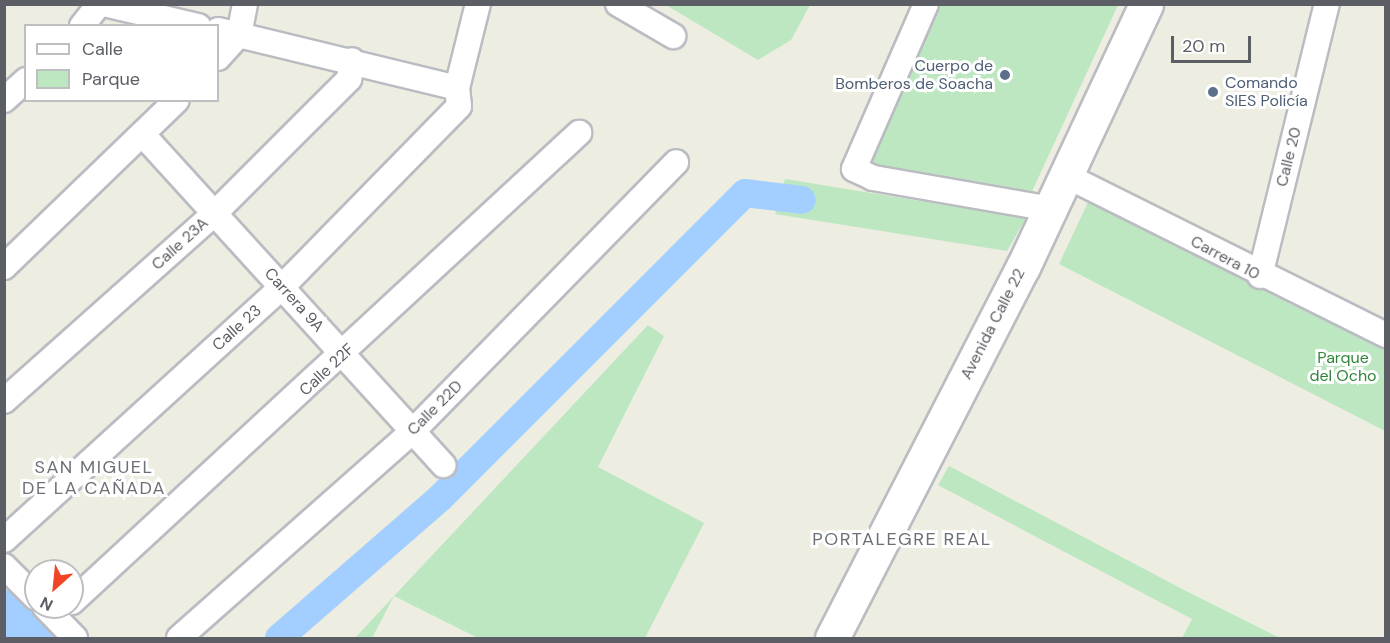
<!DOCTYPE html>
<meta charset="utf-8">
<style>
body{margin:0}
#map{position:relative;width:1390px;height:643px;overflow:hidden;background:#eeede2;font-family:"DM Sans",sans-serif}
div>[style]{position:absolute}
.green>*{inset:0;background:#bde7c1}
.canal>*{height:28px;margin:-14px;padding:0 14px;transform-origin:14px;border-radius:14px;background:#a2cfff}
.river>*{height:48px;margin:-24px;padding:0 24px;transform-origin:24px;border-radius:24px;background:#a2cfff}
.roads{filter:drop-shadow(2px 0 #babcc2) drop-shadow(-2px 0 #babcc2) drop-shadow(0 2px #babcc2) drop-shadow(0 -2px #babcc2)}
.street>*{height:24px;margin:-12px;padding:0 12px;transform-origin:12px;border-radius:12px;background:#fff}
.secondary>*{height:33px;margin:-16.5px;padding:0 16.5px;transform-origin:16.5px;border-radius:16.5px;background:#fff}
.dots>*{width:16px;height:16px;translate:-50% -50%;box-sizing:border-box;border:3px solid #fff;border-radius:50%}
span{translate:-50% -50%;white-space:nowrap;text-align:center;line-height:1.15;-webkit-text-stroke:6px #fff;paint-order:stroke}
.service-label{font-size:16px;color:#4e5e75}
.right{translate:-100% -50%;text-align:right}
.left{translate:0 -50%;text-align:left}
.street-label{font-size:16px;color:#5b5e64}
.park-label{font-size:16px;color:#30853b}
.neighbourhood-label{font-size:18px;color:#6c7076;letter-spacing:1.5px}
.frame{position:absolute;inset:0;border:6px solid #5b5e64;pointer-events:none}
.legend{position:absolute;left:24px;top:24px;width:195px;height:78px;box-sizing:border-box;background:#fff;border:2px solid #bdbfc1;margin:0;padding:8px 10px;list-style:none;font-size:18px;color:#5b5e64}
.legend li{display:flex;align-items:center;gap:12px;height:30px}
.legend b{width:30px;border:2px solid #bdbfc1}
.north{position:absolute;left:24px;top:559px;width:60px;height:60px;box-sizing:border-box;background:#fff;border:2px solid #bdbfc1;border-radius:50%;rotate:207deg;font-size:16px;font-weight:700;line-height:24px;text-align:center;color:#5b5e64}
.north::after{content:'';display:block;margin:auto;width:21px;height:27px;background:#f14526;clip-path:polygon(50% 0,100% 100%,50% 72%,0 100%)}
.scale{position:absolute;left:1171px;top:36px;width:80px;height:27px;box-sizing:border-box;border:3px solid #5b5e64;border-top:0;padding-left:8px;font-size:18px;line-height:21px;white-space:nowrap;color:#5b5e64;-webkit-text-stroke:4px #fff;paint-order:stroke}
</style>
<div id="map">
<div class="green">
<i style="clip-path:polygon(666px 5px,810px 5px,791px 40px,758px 60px)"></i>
<i style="clip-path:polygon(931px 5px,1118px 5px,1029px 198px,856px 168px)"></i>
<i style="clip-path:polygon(785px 179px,1026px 218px,1007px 251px,775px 214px)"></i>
<i style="clip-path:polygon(1090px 198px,1385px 344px,1385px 431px,1059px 264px)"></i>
<i style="clip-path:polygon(648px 325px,664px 336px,598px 467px,704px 523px,645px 638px,478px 638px,394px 596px,372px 638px,355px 638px,394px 596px)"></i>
<i style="clip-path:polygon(949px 466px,1186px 591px,1280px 638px,1182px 638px,1192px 619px,938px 485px)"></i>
<i style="clip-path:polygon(4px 592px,5px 592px,50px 638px,5px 638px)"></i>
</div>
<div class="canal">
<i style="left:279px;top:638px;width:213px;rotate:-41deg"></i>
<i style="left:440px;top:498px;width:431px;rotate:-45deg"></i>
<i style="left:745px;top:193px;width:57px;rotate:7deg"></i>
</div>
<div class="river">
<i style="left:4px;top:614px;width:35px;rotate:44deg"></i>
</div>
<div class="roads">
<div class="street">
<i style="left:104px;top:4px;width:97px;rotate:13.2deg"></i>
<i style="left:618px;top:4px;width:64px;rotate:30.2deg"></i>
<i style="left:926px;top:4px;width:180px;rotate:113.6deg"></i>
<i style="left:854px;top:169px;width:21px;rotate:25deg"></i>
<i style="left:873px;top:178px;width:181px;rotate:9.9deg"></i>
<i style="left:82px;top:26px;width:28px;rotate:-52deg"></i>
<i style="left:218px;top:30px;width:246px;rotate:13.6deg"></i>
<i style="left:218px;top:58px;width:31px;rotate:-48deg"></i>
<i style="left:239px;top:35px;width:32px;rotate:-79deg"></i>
<i style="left:4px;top:100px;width:30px;rotate:-42deg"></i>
<i style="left:144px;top:136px;width:445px;rotate:47.7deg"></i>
<i style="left:1067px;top:176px;width:356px;rotate:26.5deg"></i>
<i style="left:4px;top:267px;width:240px;rotate:-44deg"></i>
<i style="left:1260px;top:276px;width:280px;rotate:-76.2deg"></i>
<i style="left:4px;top:401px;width:283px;rotate:-41.7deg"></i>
<i style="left:215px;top:213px;width:190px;rotate:-45deg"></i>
<i style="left:349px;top:79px;width:19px;rotate:-81deg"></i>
<i style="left:4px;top:540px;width:376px;rotate:-42.3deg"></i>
<i style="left:282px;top:287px;width:253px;rotate:-45.6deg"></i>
<i style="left:459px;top:106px;width:18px;rotate:-96deg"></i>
<i style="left:457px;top:88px;width:87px;rotate:-76deg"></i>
<i style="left:4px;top:566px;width:45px;rotate:45deg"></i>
<i style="left:72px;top:602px;width:691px;rotate:-42.77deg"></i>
<i style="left:45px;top:607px;width:43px;rotate:45.9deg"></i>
<i style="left:179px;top:638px;width:312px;rotate:-41.5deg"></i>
<i style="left:413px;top:431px;width:376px;rotate:-45.6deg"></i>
</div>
<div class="secondary">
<i style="left:832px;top:638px;width:417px;rotate:-62.8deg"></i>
<i style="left:1023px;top:267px;width:290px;rotate:-64.9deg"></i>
</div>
</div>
<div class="dots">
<i style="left:1005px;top:75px;background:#5c6f8a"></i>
<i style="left:1213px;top:92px;background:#5c6f8a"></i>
</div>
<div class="service-label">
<span class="right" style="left:993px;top:75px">Cuerpo de<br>Bomberos de Soacha</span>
<span class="left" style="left:1225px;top:92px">Comando<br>SIES Policía</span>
</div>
<div class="street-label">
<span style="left:1289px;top:157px;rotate:-76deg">Calle 20</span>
<span style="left:180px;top:244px;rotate:-42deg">Calle 23A</span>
<span style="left:1225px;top:258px;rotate:28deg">Carrera 10</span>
<span style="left:294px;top:300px;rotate:48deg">Carrera 9A</span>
<span style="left:993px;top:324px;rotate:-63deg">Avenida Calle 22</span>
<span style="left:237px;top:328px;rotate:-42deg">Calle 23</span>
<span style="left:327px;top:370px;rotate:-43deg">Calle 22F</span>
<span style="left:435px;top:408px;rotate:-45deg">Calle 22D</span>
</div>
<div class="park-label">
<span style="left:1343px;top:367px">Parque<br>del Ocho</span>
</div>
<div class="neighbourhood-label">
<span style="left:94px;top:478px">SAN MIGUEL<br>DE LA CAÑADA</span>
<span style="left:902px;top:539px">PORTALEGRE REAL</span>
</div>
<div class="frame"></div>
<ul class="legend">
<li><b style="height:8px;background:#fff"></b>Calle</li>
<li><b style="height:16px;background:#bde7c1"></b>Parque</li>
</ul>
<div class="north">N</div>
<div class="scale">20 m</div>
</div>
